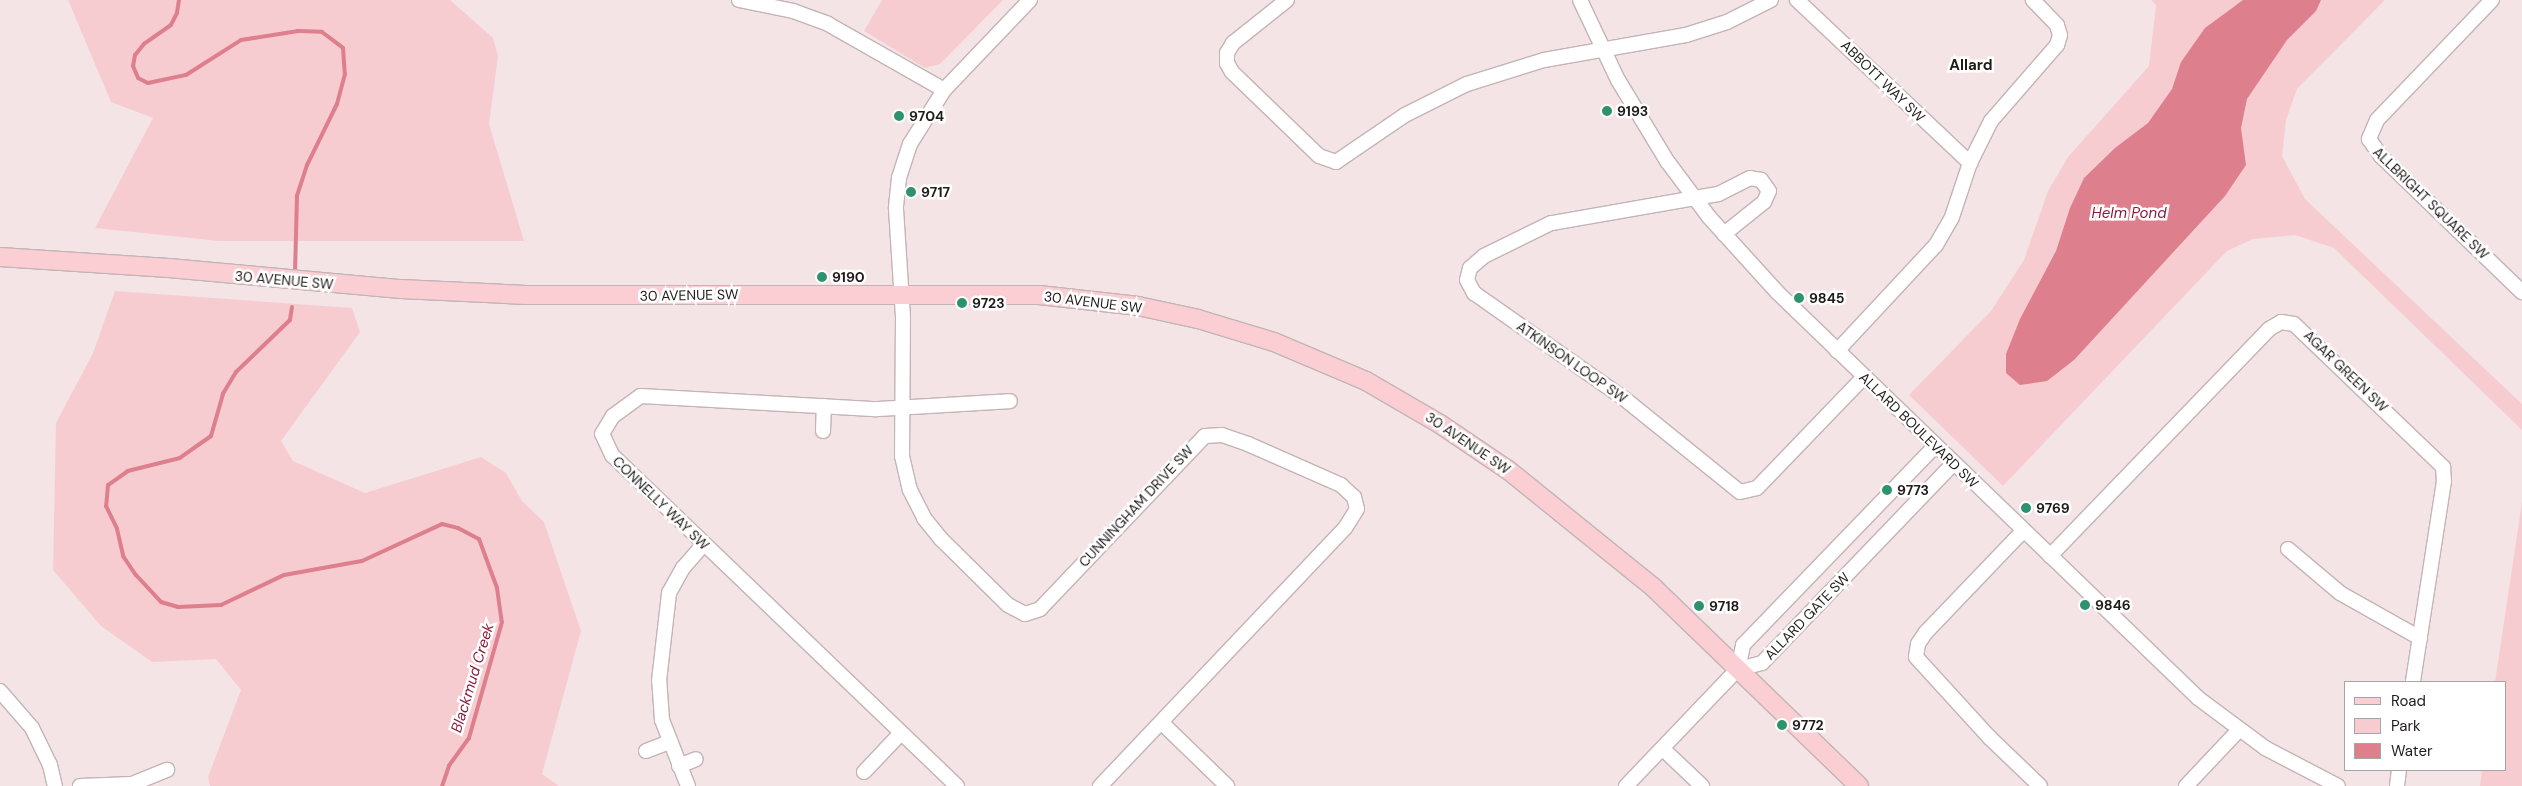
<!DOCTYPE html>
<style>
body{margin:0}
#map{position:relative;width:2522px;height:786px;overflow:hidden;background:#f4e4e6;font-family:"DM Sans",sans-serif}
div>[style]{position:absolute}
.green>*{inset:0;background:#f7ccd1}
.water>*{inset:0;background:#dd7f8d}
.stream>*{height:4px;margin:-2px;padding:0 2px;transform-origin:2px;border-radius:2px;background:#dd7f8d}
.roads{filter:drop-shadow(1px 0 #c3b4b6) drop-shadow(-1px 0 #c3b4b6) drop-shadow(0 1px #c3b4b6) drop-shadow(0 -1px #c3b4b6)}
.minor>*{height:14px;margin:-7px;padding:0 7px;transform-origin:7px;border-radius:7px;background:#fff}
.major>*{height:18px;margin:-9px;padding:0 9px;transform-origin:9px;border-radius:9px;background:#fbced4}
.dots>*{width:14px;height:14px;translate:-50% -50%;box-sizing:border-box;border:2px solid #fff;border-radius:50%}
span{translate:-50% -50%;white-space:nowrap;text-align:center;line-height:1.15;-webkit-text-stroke:5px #fff;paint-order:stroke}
.street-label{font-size:14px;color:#201b1b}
.poi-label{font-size:14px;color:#201b1b;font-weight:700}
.left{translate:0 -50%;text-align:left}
.neighbourhood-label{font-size:15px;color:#201b1b;font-weight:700}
.water-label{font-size:15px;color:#8c1c3b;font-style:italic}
.legend{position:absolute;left:2344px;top:681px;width:162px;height:90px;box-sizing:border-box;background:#fff;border:1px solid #a6a4a4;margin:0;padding:6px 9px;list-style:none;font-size:15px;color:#201b1b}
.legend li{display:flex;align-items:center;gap:10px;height:25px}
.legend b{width:25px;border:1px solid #a6a4a4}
</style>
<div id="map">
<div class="green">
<i style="clip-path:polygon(68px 0,450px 0,493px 38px,498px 56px,489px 124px,524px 241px,219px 241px,95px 228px,153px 118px,111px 102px)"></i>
<i style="clip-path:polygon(882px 0,1003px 0,940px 64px,925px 68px,864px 31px)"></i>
<i style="clip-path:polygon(2151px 0,2385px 0,2297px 89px,2286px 120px,2282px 156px,2305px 199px,2522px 404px,2522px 430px,2334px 248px,2295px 235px,2253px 239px,2227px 251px,2003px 486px,1909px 395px,1991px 311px,2024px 260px,2048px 191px,2068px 157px,2149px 66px,2156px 5px)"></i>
<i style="clip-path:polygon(115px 291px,352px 308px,360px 332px,281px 441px,293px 461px,365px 493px,481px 457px,506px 473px,522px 501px,544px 522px,581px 631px,542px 774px,559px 786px,210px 786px,208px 777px,241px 690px,216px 659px,152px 662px,101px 626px,53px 570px,56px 423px,93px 353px)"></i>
<i style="clip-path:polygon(2522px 502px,2522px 786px,2480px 786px,2482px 770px,2506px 770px,2506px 682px,2495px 682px)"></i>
</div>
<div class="water">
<i style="clip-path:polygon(2243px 0,2321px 0,2316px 11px,2287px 40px,2247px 99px,2241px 128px,2246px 165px,2225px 196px,2074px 360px,2047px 381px,2020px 385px,2006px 373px,2006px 354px,2020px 319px,2056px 251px,2070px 208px,2084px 178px,2115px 148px,2148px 123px,2172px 89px,2181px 62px,2205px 28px)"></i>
</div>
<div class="stream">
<i style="left:179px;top:0;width:13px;rotate:99deg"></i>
<i style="left:177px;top:13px;width:13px;rotate:117deg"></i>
<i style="left:171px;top:25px;width:33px;rotate:145deg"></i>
<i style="left:144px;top:44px;width:14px;rotate:129deg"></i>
<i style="left:135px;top:55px;width:11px;rotate:100deg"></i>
<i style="left:133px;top:66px;width:13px;rotate:67deg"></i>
<i style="left:138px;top:78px;width:11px;rotate:27deg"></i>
<i style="left:148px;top:83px;width:39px;rotate:-12deg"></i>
<i style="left:186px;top:75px;width:65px;rotate:-32.5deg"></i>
<i style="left:241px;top:40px;width:58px;rotate:-9deg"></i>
<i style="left:298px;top:31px;width:24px;rotate:2deg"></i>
<i style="left:322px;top:32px;width:26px;rotate:37deg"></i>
<i style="left:343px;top:48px;width:26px;rotate:86deg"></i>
<i style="left:345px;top:74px;width:31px;rotate:105deg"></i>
<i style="left:337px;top:104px;width:68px;rotate:116.2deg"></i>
<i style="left:307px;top:165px;width:33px;rotate:108deg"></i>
<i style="left:297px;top:196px;width:78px;rotate:91.5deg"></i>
<i style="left:292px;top:307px;width:13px;rotate:99deg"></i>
<i style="left:290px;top:320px;width:75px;rotate:136.1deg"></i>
<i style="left:236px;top:372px;width:26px;rotate:121deg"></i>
<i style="left:223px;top:394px;width:44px;rotate:105.9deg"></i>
<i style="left:211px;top:436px;width:38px;rotate:145deg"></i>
<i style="left:180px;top:458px;width:54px;rotate:166deg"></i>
<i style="left:128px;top:471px;width:24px;rotate:145deg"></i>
<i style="left:108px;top:485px;width:21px;rotate:95deg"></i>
<i style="left:106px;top:506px;width:25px;rotate:64deg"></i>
<i style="left:117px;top:529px;width:28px;rotate:77deg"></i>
<i style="left:123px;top:556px;width:23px;rotate:56deg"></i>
<i style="left:136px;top:575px;width:37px;rotate:47deg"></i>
<i style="left:161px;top:602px;width:18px;rotate:16deg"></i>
<i style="left:178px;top:607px;width:43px;rotate:-2.7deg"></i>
<i style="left:221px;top:605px;width:70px;rotate:-25.5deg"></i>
<i style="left:284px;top:575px;width:79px;rotate:-10.2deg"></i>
<i style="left:362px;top:561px;width:88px;rotate:-24.8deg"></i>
<i style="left:442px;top:524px;width:16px;rotate:14deg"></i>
<i style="left:458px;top:528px;width:24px;rotate:28deg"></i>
<i style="left:479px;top:539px;width:52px;rotate:69.8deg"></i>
<i style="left:497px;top:588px;width:34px;rotate:82deg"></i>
<i style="left:502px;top:622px;width:121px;rotate:105.9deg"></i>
<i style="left:469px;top:738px;width:34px;rotate:126deg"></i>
<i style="left:449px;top:766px;width:21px;rotate:109deg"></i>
</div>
<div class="roads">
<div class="minor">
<i style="left:739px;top:0;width:55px;rotate:11.5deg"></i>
<i style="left:793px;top:11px;width:37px;rotate:20deg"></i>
<i style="left:828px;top:24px;width:133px;rotate:29.6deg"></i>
<i style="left:1030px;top:0;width:124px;rotate:133.7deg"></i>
<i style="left:944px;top:90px;width:64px;rotate:122.2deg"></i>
<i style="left:910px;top:144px;width:36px;rotate:108deg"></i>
<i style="left:899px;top:178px;width:31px;rotate:96deg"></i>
<i style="left:896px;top:209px;width:107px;rotate:86.3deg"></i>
<i style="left:903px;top:316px;width:140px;rotate:90.4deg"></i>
<i style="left:902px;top:456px;width:35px;rotate:77deg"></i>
<i style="left:910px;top:490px;width:31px;rotate:63deg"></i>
<i style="left:924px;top:518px;width:27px;rotate:51deg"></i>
<i style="left:941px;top:539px;width:94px;rotate:44.6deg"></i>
<i style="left:1008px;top:605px;width:19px;rotate:28deg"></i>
<i style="left:1025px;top:614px;width:16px;rotate:-18deg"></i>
<i style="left:1040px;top:609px;width:239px;rotate:-46.4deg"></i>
<i style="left:1205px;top:436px;width:17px;rotate:-3deg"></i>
<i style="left:1222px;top:435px;width:28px;rotate:19deg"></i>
<i style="left:1248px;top:444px;width:102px;rotate:23.8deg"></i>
<i style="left:1341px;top:485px;width:18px;rotate:43deg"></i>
<i style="left:1354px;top:497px;width:12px;rotate:76deg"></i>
<i style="left:1357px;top:509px;width:22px;rotate:122deg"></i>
<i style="left:1345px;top:528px;width:356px;rotate:133.5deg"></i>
<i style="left:1287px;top:0;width:69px;rotate:141.5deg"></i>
<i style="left:1233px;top:43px;width:12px;rotate:121deg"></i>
<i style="left:1227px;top:53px;width:10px;rotate:90deg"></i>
<i style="left:1227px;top:63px;width:10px;rotate:61deg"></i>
<i style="left:1232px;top:72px;width:121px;rotate:44deg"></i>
<i style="left:1319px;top:156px;width:18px;rotate:19deg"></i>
<i style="left:1336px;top:162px;width:83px;rotate:-34.3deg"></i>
<i style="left:1405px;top:115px;width:69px;rotate:-26.6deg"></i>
<i style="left:1467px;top:84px;width:81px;rotate:-17.3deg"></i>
<i style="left:1544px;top:60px;width:144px;rotate:-10deg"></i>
<i style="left:1686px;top:35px;width:43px;rotate:-17.6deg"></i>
<i style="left:1727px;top:22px;width:49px;rotate:-26.6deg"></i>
<i style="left:1580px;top:0;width:89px;rotate:64.6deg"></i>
<i style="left:1618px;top:80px;width:95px;rotate:58.8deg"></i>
<i style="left:1667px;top:161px;width:70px;rotate:53.1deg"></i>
<i style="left:1709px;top:217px;width:101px;rotate:47.8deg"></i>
<i style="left:1777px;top:292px;width:585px;rotate:43.96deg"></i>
<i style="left:2198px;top:698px;width:84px;rotate:36.7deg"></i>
<i style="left:2265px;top:748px;width:82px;rotate:27.5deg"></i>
<i style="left:1797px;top:0;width:238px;rotate:43.3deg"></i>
<i style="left:2492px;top:0;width:166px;rotate:133.8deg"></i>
<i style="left:2377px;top:120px;width:21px;rotate:113deg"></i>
<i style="left:2369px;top:139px;width:21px;rotate:55deg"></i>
<i style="left:2381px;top:156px;width:196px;rotate:44deg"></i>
<i style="left:1724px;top:234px;width:51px;rotate:-38.7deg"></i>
<i style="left:1764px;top:202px;width:12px;rotate:-66deg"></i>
<i style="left:1769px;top:191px;width:14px;rotate:-126deg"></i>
<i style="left:1761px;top:180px;width:11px;rotate:-170deg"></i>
<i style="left:1750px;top:178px;width:36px;rotate:153deg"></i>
<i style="left:1718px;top:194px;width:169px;rotate:170.1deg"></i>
<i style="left:1551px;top:223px;width:75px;rotate:153.8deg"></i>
<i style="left:1484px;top:256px;width:18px;rotate:139deg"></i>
<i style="left:1470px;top:268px;width:12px;rotate:104deg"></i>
<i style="left:1467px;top:280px;width:15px;rotate:62deg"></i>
<i style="left:1474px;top:293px;width:186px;rotate:35.1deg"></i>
<i style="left:1626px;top:400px;width:146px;rotate:38.9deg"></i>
<i style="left:1740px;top:492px;width:17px;rotate:-13deg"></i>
<i style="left:1757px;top:488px;width:154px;rotate:-46.1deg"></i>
<i style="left:1837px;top:351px;width:145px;rotate:-47deg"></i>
<i style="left:1936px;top:245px;width:32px;rotate:-60deg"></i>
<i style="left:1952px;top:217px;width:57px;rotate:-71.6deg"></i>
<i style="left:1970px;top:163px;width:47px;rotate:-63.4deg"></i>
<i style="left:1991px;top:121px;width:101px;rotate:-49deg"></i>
<i style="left:2057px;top:45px;width:10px;rotate:-73deg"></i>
<i style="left:2060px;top:35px;width:10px;rotate:-107deg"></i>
<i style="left:2057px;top:25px;width:35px;rotate:-134deg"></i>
<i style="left:823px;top:431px;width:25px;rotate:-88deg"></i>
<i style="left:2023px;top:531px;width:140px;rotate:133.8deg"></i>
<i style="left:1926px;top:632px;width:14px;rotate:124deg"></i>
<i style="left:1918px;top:644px;width:13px;rotate:99deg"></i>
<i style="left:1916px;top:657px;width:110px;rotate:47.6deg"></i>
<i style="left:1990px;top:738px;width:69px;rotate:43.8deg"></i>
<i style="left:2288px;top:549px;width:68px;rotate:40.2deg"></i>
<i style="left:2340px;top:593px;width:92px;rotate:29.4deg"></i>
<i style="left:2050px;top:556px;width:315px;rotate:-46deg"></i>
<i style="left:2269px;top:329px;width:14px;rotate:-30deg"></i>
<i style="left:2281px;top:322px;width:13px;rotate:9deg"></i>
<i style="left:2294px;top:324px;width:207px;rotate:43.8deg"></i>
<i style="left:2443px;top:467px;width:14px;rotate:86deg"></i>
<i style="left:2444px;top:481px;width:203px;rotate:98.8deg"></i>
<i style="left:1738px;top:669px;width:25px;rotate:-78deg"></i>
<i style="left:1743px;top:645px;width:277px;rotate:-46deg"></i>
<i style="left:1738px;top:669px;width:25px;rotate:-14deg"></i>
<i style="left:1762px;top:663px;width:276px;rotate:-46.2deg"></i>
<i style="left:0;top:691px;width:49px;rotate:49.1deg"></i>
<i style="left:32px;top:728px;width:41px;rotate:64.1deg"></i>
<i style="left:50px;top:765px;width:22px;rotate:77deg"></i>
<i style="left:1162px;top:723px;width:91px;rotate:44.1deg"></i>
<i style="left:1663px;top:749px;width:54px;rotate:43.5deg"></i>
<i style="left:646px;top:751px;width:25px;rotate:-21deg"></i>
<i style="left:679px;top:766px;width:18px;rotate:-22deg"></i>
<i style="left:864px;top:772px;width:54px;rotate:-46.5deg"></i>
<i style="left:80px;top:786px;width:52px;rotate:-2.2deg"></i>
<i style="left:132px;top:784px;width:38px;rotate:-22deg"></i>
<i style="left:688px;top:786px;width:71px;rotate:-111.5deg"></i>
<i style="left:662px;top:720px;width:39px;rotate:-94deg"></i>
<i style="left:659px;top:681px;width:89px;rotate:-83.5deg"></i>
<i style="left:669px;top:593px;width:29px;rotate:-61deg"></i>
<i style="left:683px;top:568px;width:32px;rotate:-49deg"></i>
<i style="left:957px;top:786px;width:478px;rotate:-136.2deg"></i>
<i style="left:612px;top:455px;width:23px;rotate:-115deg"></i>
<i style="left:602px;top:434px;width:21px;rotate:-59deg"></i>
<i style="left:613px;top:416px;width:34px;rotate:-36deg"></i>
<i style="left:641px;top:396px;width:236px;rotate:3.2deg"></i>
<i style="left:877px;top:409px;width:133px;rotate:-3.4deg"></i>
<i style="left:1626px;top:786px;width:162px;rotate:-46.3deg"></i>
<i style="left:2186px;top:786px;width:77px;rotate:-46.6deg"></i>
<i style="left:2397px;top:786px;width:16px;rotate:-83deg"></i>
</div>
<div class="major">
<i style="left:0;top:257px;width:169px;rotate:3.7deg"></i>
<i style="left:169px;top:268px;width:233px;rotate:5.2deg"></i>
<i style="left:401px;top:289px;width:125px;rotate:2.7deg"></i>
<i style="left:526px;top:295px;width:513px"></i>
<i style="left:1039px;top:295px;width:100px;rotate:6.3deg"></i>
<i style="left:1138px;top:306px;width:61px;rotate:12.2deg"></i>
<i style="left:1198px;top:319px;width:79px;rotate:16.8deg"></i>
<i style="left:1274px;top:342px;width:100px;rotate:23deg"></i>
<i style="left:1366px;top:381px;width:86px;rotate:30.2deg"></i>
<i style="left:1440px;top:424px;width:82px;rotate:34.1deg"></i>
<i style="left:1508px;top:470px;width:188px;rotate:38.9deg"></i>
<i style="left:1654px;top:588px;width:285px;rotate:44deg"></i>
</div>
</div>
<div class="dots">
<i style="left:1607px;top:111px;background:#2e926d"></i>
<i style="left:899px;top:116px;background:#2e926d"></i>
<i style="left:911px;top:192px;background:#2e926d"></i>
<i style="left:822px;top:277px;background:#2e926d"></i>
<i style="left:1799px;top:298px;background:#2e926d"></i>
<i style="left:962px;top:303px;background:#2e926d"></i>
<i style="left:1887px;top:490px;background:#2e926d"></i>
<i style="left:2026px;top:508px;background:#2e926d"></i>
<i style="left:2085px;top:605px;background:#2e926d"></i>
<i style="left:1699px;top:606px;background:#2e926d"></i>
<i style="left:1782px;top:725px;background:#2e926d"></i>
</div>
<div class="street-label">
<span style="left:1883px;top:81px;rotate:44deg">ABBOTT WAY SW</span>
<span style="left:2431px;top:203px;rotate:44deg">ALLBRIGHT SQUARE SW</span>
<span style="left:284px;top:280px;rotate:5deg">30 AVENUE SW</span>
<span style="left:689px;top:295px;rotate:-1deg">30 AVENUE SW</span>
<span style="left:1093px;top:302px;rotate:7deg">30 AVENUE SW</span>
<span style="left:1572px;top:362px;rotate:35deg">ATKINSON LOOP SW</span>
<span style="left:2346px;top:371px;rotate:44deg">AGAR GREEN SW</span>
<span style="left:1919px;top:430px;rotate:44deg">ALLARD BOULEVARD SW</span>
<span style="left:1468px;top:443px;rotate:34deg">30 AVENUE SW</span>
<span style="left:661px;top:503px;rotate:44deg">CONNELLY WAY SW</span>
<span style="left:1136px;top:506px;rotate:-47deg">CUNNINGHAM DRIVE SW</span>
<span style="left:1807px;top:616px;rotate:-46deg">ALLARD GATE SW</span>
</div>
<div class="poi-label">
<span class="left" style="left:1617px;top:111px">9193</span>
<span class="left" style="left:909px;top:116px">9704</span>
<span class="left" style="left:921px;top:192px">9717</span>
<span class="left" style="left:832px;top:277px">9190</span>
<span class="left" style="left:1809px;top:298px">9845</span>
<span class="left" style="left:972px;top:303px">9723</span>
<span class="left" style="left:1897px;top:490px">9773</span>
<span class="left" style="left:2036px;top:508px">9769</span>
<span class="left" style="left:2095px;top:605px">9846</span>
<span class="left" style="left:1709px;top:606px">9718</span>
<span class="left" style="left:1792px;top:725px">9772</span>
</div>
<div class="neighbourhood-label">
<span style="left:1971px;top:66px">Allard</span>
</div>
<div class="water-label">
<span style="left:2129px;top:214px">Helm Pond</span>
<span style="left:473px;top:678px;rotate:-73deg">Blackmud Creek</span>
</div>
<ul class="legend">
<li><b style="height:6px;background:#fbced4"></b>Road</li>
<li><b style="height:14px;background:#f7ccd1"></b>Park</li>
<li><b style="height:14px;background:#dd7f8d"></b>Water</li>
</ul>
</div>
